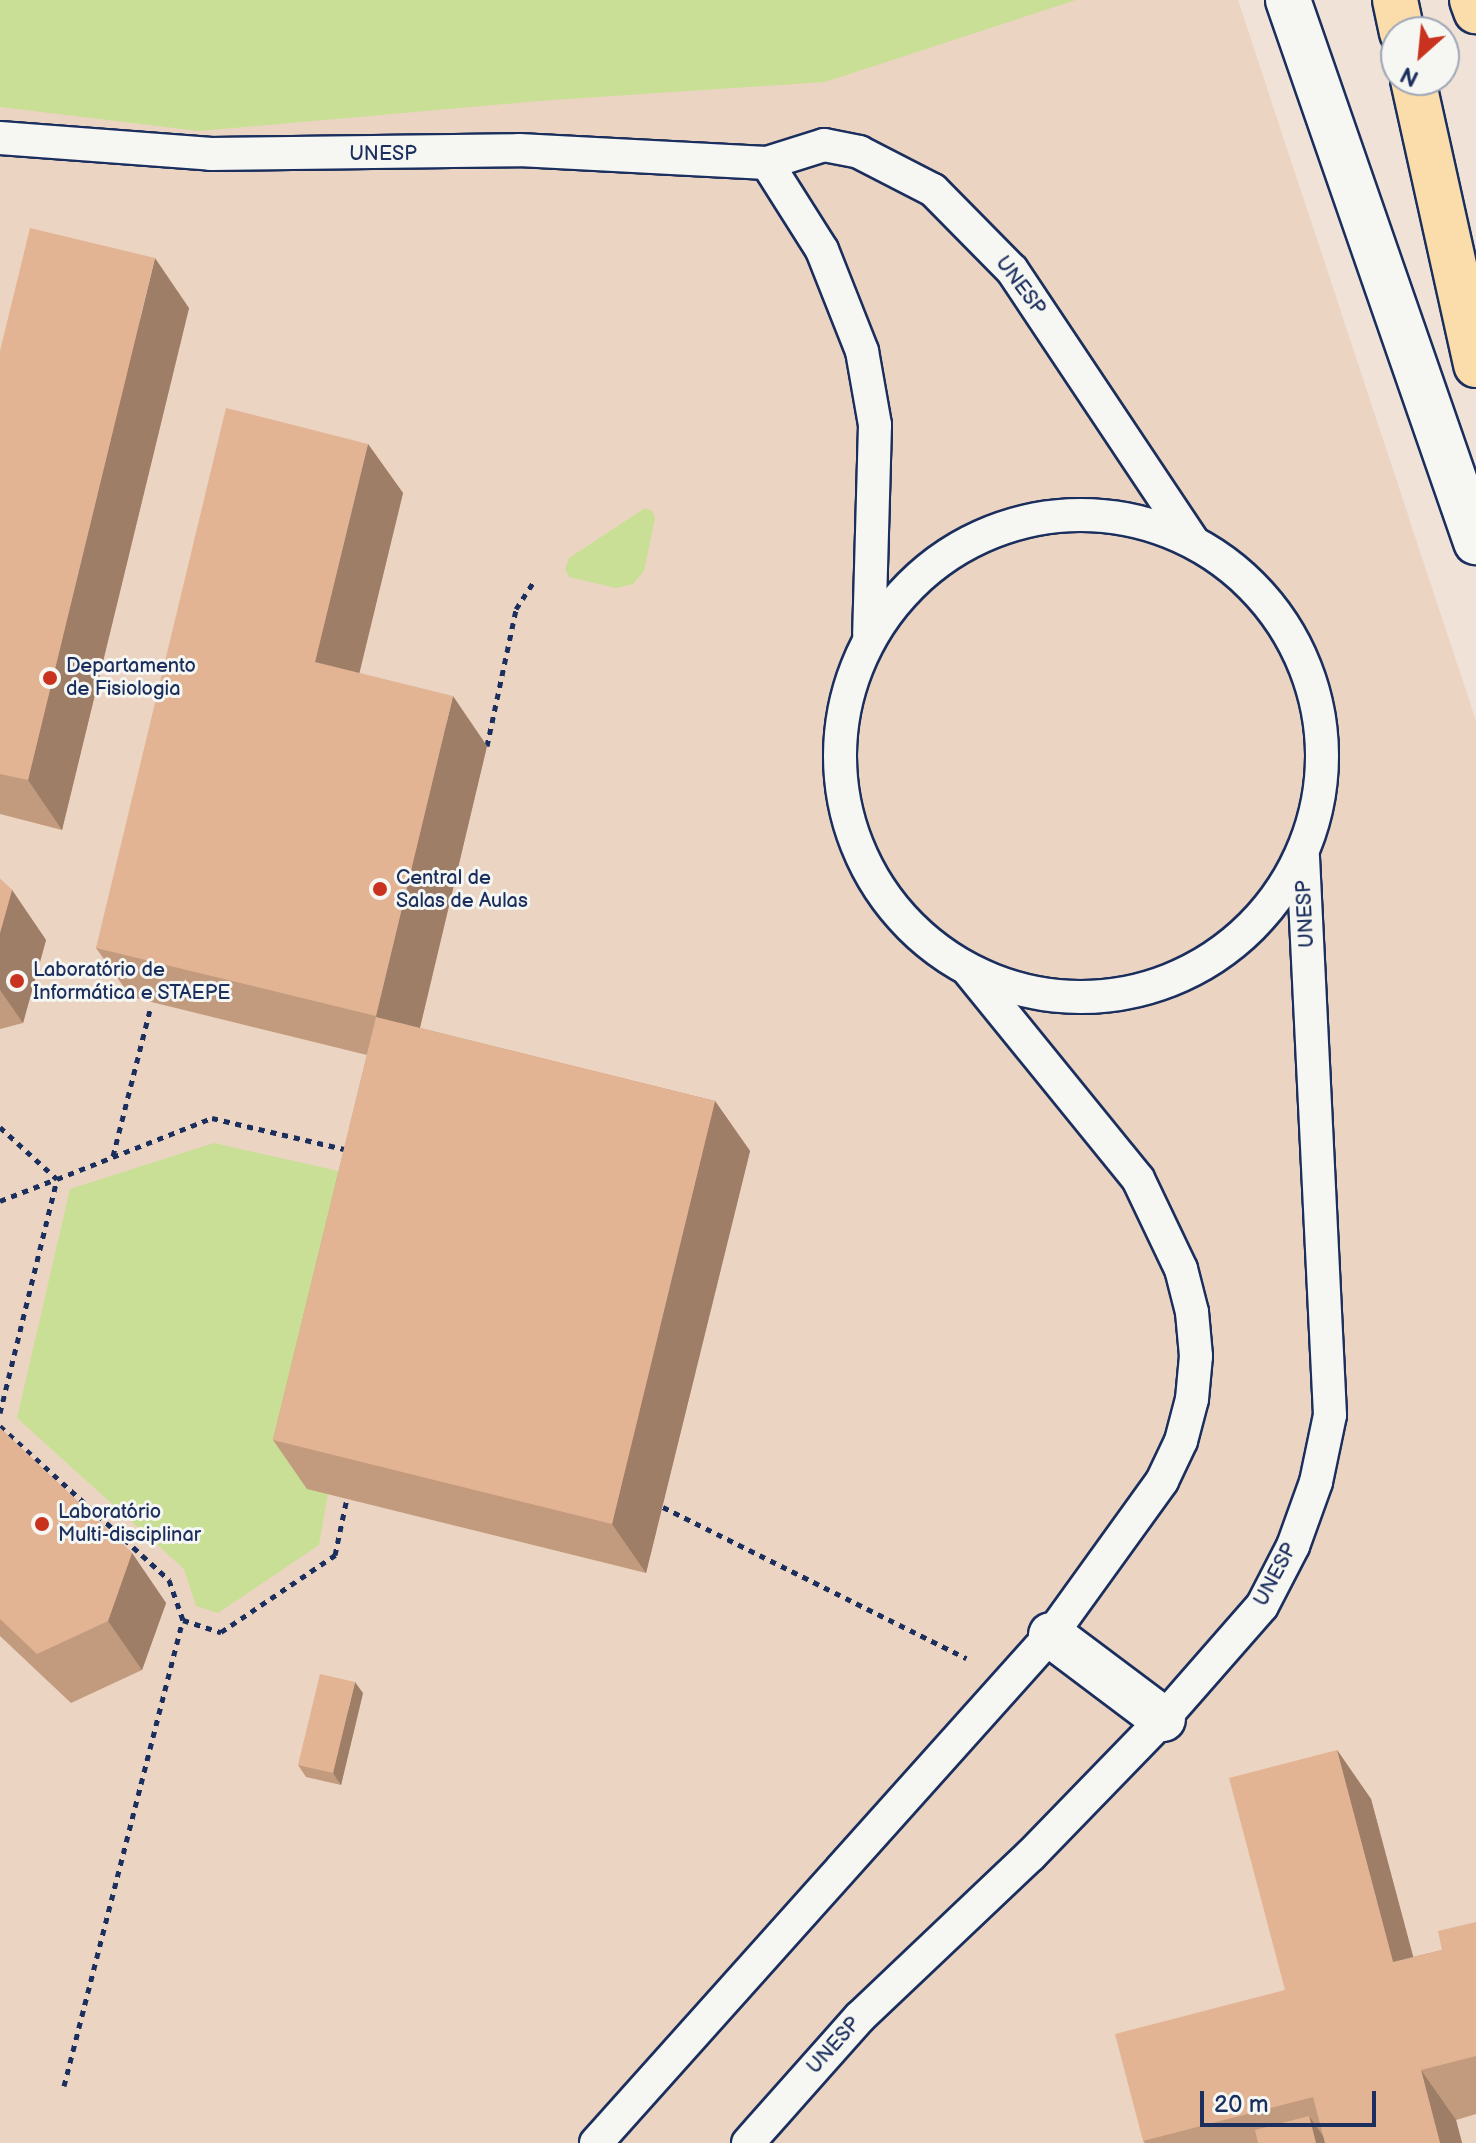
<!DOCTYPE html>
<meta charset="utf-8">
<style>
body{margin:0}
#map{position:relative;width:1476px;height:2143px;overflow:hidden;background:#f0e2d6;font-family:"Balsamiq Sans",sans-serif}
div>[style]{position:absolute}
.built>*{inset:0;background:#ecd4c2}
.green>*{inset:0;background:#c8df95}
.path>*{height:5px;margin-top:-2.5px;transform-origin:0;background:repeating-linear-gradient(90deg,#1b2f5e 0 6px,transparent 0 12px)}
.roads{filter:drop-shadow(2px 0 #1b2f5e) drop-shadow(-2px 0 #1b2f5e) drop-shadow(0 2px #1b2f5e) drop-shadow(0 -2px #1b2f5e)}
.service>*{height:32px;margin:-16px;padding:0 16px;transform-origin:16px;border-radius:16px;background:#f6f6f2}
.service>.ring{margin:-16px;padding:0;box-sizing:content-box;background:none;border:32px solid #f6f6f2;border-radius:50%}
.minor>*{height:44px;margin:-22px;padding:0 22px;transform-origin:22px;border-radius:22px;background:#f6f6f2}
.secondary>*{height:44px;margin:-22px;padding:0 22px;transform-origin:22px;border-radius:22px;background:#f6f6f2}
.motorway>*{height:44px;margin:-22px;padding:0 22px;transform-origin:22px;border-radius:22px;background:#faddab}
.wall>*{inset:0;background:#c29b7e}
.shaded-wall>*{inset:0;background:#9e7e67}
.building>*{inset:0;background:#e2b493}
.dots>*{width:22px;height:22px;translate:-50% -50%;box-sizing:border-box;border:4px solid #f6f6f2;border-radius:50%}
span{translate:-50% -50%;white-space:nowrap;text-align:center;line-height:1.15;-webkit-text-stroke:6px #f6f6f2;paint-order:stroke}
.street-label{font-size:20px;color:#1b2f5e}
.poi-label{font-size:20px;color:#1b2f5e}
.left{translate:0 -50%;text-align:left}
.north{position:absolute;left:1380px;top:16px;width:80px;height:80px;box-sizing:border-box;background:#f6f6f2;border:2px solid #9ea6b7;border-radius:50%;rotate:207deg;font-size:22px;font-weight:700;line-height:32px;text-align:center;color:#1b2f5e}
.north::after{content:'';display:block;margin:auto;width:28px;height:36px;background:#c8321e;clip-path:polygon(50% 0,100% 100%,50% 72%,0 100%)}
.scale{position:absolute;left:1200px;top:2091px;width:176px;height:36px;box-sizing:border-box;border:4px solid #1b2f5e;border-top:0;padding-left:10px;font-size:24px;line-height:28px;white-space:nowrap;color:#1b2f5e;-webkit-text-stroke:6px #f6f6f2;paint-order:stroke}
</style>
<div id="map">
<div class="built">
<i style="clip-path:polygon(0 0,1238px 0,1476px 721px,1476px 2143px,0 2143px)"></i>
</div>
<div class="green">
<i style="clip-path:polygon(0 0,1076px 0,825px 82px,538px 101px,199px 131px,0 107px)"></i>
<i style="clip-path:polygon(645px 508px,652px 511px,655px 518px,644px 571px,633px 584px,616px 588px,569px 577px,565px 569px,569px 558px)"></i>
<i style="clip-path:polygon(214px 1143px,383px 1181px,319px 1545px,218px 1613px,196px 1606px,184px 1569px,17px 1418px,70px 1189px)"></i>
</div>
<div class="path">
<i style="left:487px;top:746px;width:140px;rotate:-78deg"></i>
<i style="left:516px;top:609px;width:35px;rotate:-57deg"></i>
<i style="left:0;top:1127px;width:77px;rotate:42.4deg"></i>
<i style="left:57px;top:1179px;width:167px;rotate:-21.5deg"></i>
<i style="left:212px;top:1118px;width:140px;rotate:13.2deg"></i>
<i style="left:113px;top:1156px;width:151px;rotate:-75.8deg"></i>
<i style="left:0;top:1201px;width:60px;rotate:-21.4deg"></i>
<i style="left:0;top:1413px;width:241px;rotate:-76.3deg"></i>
<i style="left:0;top:1426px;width:229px;rotate:42.3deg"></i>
<i style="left:169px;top:1580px;width:42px;rotate:70.7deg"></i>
<i style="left:183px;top:1620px;width:40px;rotate:18deg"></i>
<i style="left:221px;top:1632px;width:138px;rotate:-34deg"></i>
<i style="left:335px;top:1555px;width:58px;rotate:-78.1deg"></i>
<i style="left:663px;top:1507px;width:339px;rotate:26.5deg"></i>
<i style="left:64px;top:2086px;width:481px;rotate:-75.7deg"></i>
</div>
<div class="roads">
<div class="service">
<i style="left:0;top:138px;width:212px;rotate:4.3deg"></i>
<i style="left:211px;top:154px;width:308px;rotate:-0.7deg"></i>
<i style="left:519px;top:150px;width:248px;rotate:3deg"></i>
<i style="left:767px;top:163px;width:60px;rotate:-17.5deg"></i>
<i style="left:824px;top:145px;width:36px;rotate:11deg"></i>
<i style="left:859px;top:152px;width:83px;rotate:27.2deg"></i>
<i style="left:933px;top:190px;width:112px;rotate:45.4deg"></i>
<i style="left:1012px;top:270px;width:326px;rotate:56.3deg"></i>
<i style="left:767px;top:163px;width:103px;rotate:57.7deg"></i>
<i style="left:822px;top:250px;width:109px;rotate:68.4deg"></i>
<i style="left:862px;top:351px;width:75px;rotate:80deg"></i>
<i style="left:875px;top:425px;width:209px;rotate:91.6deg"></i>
<i class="ring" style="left:840px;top:515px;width:450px;height:450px"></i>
<i style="left:596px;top:2143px;width:682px;rotate:-48.15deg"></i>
<i style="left:1051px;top:1635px;width:190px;rotate:-54.2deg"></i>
<i style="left:1162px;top:1481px;width:44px;rotate:-64.6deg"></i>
<i style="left:1181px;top:1441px;width:43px;rotate:-75.3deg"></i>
<i style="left:1192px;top:1399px;width:43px;rotate:-84.7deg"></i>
<i style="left:1196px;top:1356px;width:44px;rotate:-95.2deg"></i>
<i style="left:1192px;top:1312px;width:44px;rotate:-104.3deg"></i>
<i style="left:1181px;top:1269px;width:100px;rotate:-115.5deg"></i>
<i style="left:1138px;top:1179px;width:267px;rotate:-129.1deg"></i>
<i style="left:748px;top:2143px;width:169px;rotate:-48.4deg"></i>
<i style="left:860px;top:2017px;width:236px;rotate:-43.5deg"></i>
<i style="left:1031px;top:1855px;width:190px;rotate:-45.9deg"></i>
<i style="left:1163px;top:1719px;width:150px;rotate:-48.8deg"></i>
<i style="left:1262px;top:1606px;width:68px;rotate:-62.7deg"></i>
<i style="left:1293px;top:1546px;width:68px;rotate:-70.2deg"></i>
<i style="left:1316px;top:1482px;width:68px;rotate:-78.2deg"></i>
<i style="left:1330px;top:1415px;width:559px;rotate:-92.77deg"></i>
</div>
<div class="minor">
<i style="left:1051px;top:1635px;width:140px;rotate:36.9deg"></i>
</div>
<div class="secondary">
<i style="left:1288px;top:0;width:574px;rotate:70.87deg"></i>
</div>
<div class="motorway">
<i style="left:1395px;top:0;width:33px;rotate:78deg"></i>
<i style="left:1472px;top:0;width:12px;rotate:70deg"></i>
<i style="left:1413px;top:80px;width:292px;rotate:77.5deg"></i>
</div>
</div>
<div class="wall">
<i style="clip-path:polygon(189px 308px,62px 830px,0 814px,0 351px)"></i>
<i style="clip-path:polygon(368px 444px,403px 493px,359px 673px,487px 746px,420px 1028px,715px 1101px,750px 1151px,646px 1573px,307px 1489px,273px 1440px,367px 1055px,131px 997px,96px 948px)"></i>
<i style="clip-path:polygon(0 879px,12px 890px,46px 940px,23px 1023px,0 1029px)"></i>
<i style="clip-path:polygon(0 1428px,132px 1553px,166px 1603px,142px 1670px,71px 1703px,0 1636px)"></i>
<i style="clip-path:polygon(363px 1693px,341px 1785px,306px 1777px,298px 1765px)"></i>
<i style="clip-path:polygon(1337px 1750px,1371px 1799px,1413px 1957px,1442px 1950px,1476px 1922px,1476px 2114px,1456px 2120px,1462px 2143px,1145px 2143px,1143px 2141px,1285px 1990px)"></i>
</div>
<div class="shaded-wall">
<i style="clip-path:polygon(155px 258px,189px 308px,62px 830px,28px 780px)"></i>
<i style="clip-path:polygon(368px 444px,403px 493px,350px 712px,315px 662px)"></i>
<i style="clip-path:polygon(453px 696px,487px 746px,411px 1065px,376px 1016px)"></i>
<i style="clip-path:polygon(12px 890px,46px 940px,23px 1023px,0 990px,0 933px)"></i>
<i style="clip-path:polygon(715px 1101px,750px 1151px,646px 1573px,612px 1524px)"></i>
<i style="clip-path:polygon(132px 1553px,166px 1603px,142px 1670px,108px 1621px)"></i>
<i style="clip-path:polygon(355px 1682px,363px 1693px,341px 1785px,333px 1773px)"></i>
<i style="clip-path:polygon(1337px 1750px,1371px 1799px,1428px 2012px,1393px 1962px)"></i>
<i style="clip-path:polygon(1421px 2070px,1456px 2120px,1462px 2143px,1440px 2143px)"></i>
<i style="clip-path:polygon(1309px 2116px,1328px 2143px,1316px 2143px)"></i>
</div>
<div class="building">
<i style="clip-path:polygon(30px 228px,155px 258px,28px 780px,0 774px,0 351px)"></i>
<i style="clip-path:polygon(226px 408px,368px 444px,315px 662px,453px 696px,376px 1016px,96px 948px)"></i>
<i style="clip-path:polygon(0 879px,12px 890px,0 933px)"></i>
<i style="clip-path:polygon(376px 1017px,715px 1101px,612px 1524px,273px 1440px)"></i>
<i style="clip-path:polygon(0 1428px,132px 1553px,108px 1621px,37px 1654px,0 1619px)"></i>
<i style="clip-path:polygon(320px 1674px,355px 1682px,333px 1773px,298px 1765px)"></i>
<i style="clip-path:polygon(1337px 1750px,1393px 1962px,1442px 1950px,1438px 1931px,1476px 1922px,1476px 2056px,1421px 2070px,1440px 2143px,1325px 2143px,1313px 2097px,1143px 2141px,1115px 2034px,1285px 1990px,1229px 1778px)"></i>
<i style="clip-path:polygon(1309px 2116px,1316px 2143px,1258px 2143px,1255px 2130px)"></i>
</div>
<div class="dots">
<i style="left:50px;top:678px;background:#c8321e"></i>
<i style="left:380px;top:889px;background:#c8321e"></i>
<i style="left:17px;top:981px;background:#c8321e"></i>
<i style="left:42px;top:1524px;background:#c8321e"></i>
</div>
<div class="street-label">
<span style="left:383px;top:154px">UNESP</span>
<span style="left:1020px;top:286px;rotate:53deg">UNESP</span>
<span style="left:1306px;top:914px;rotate:-93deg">UNESP</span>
<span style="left:1276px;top:1575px;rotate:-62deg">UNESP</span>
<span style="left:834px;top:2046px;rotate:-48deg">UNESP</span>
</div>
<div class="poi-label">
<span class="left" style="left:66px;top:678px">Departamento<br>de Fisiologia</span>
<span class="left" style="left:396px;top:890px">Central de<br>Salas de Aulas</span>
<span class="left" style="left:33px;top:982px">Laboratório de<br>Informática e STAEPE</span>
<span class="left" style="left:58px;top:1524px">Laboratório<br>Multi-disciplinar</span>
</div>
<div class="north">N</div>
<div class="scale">20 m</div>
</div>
